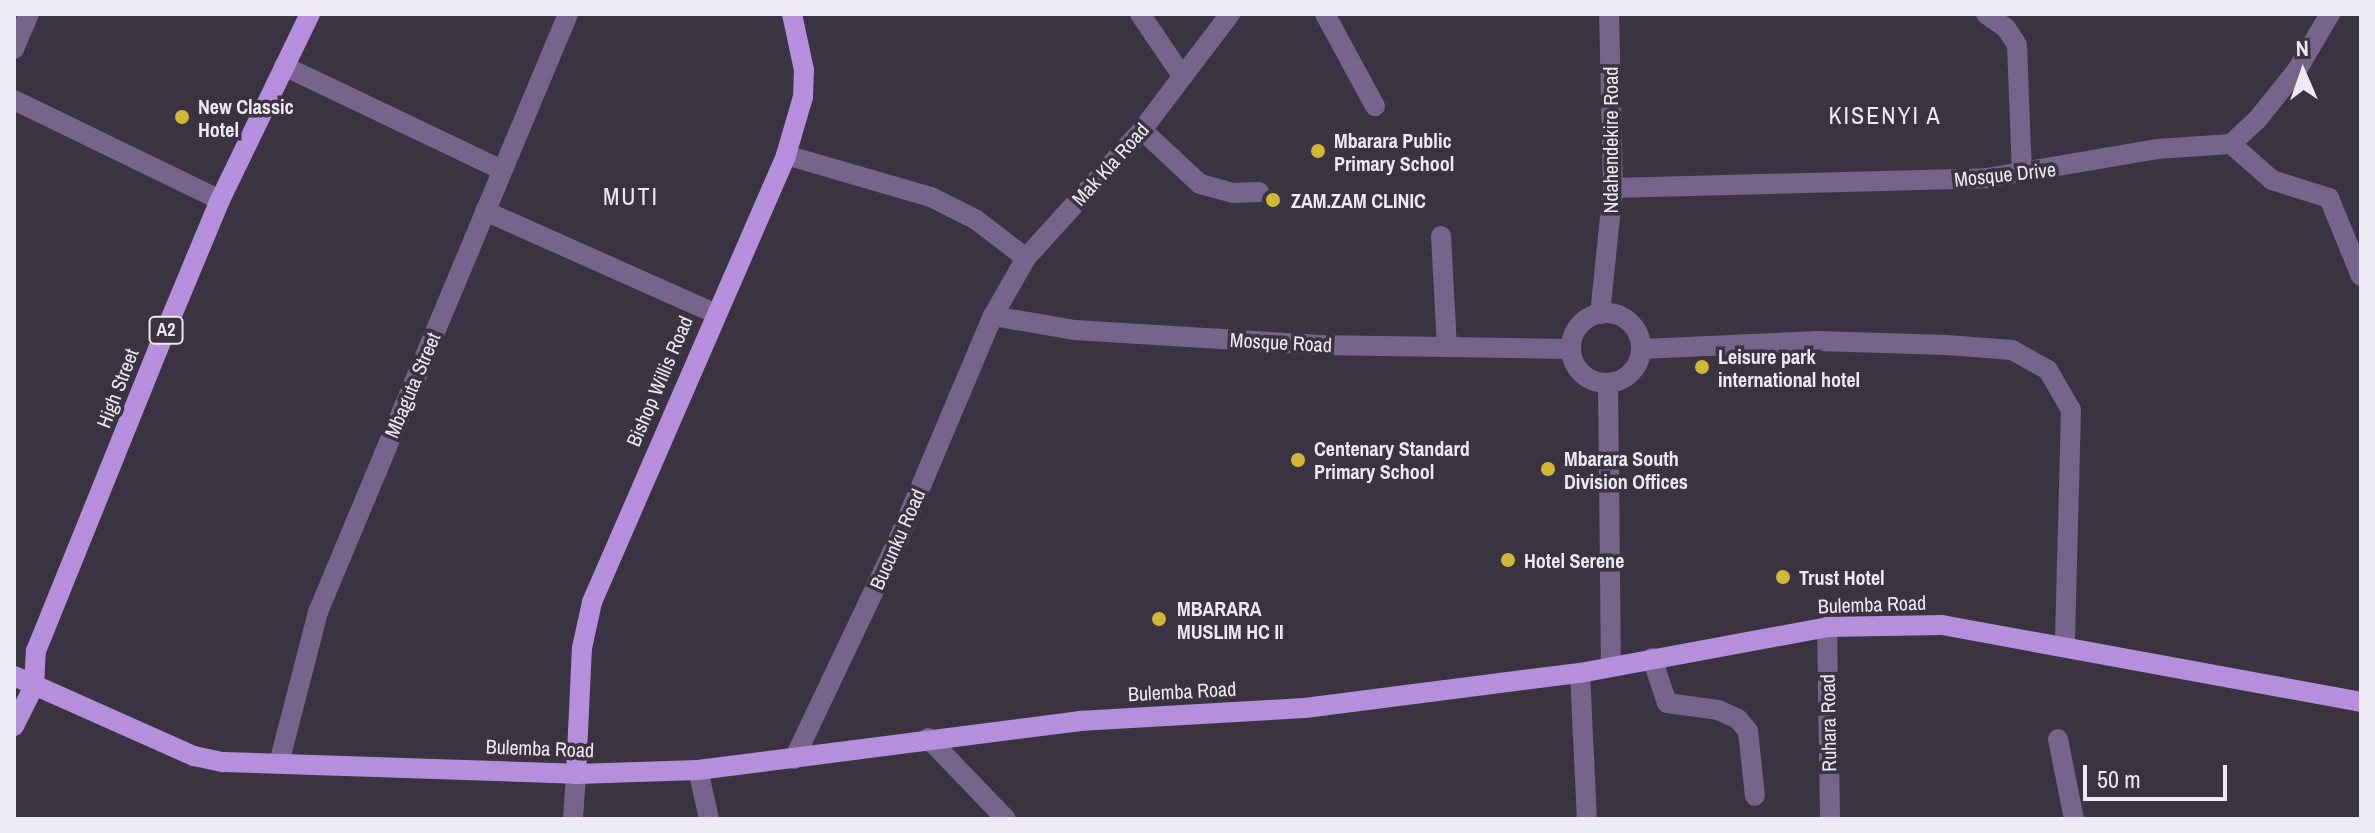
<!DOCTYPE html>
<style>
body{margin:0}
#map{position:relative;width:2375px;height:833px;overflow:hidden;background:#3a3341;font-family:"Archivo Narrow",sans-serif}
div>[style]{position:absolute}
.minor>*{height:20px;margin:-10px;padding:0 10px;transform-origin:10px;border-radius:10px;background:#77648a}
.minor>.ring{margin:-10px;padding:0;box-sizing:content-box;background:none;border:20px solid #77648a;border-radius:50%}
.major>*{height:20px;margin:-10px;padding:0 10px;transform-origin:10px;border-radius:10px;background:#b68fdc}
.dots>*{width:22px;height:22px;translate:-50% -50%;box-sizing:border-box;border:4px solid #3a3341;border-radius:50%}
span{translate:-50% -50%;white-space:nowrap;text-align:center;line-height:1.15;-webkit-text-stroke:7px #3a3341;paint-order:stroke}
.shield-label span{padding:2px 6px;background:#3a3341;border:2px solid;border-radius:6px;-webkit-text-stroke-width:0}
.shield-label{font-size:18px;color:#eeeaf3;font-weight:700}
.poi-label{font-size:20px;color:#eeeaf3;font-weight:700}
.left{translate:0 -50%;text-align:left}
.street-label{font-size:20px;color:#eeeaf3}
.quarter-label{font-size:24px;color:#eeeaf3;letter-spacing:2px}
.frame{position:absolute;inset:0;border:16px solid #eeeaf3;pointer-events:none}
.north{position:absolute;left:2263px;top:32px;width:80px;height:80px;-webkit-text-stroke:6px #3a3341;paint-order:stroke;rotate:358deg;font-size:22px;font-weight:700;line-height:32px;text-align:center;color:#eeeaf3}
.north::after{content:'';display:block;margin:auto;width:28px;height:36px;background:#eeeaf3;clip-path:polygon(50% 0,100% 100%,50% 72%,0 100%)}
.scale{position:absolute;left:2083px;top:765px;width:144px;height:36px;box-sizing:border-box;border:4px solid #eeeaf3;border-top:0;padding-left:10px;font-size:24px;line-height:28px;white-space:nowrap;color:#eeeaf3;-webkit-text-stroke:6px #3a3341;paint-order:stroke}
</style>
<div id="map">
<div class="minor">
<i style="left:1140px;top:14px;width:76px;rotate:55.7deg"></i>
<i style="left:1325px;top:14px;width:105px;rotate:61.5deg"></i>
<i style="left:1986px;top:14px;width:24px;rotate:35deg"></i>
<i style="left:2006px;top:28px;width:20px;rotate:57deg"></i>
<i style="left:2017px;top:45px;width:128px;rotate:87.8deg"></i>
<i style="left:14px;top:49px;width:38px;rotate:-67deg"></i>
<i style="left:284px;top:66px;width:242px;rotate:25.5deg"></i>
<i style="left:14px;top:100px;width:229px;rotate:25.9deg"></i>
<i style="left:1142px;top:130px;width:79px;rotate:43deg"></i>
<i style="left:1200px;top:184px;width:34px;rotate:15deg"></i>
<i style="left:1233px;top:193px;width:26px;rotate:-2deg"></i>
<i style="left:2231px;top:144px;width:55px;rotate:41.3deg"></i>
<i style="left:2272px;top:180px;width:60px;rotate:17.5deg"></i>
<i style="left:2329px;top:198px;width:84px;rotate:67.7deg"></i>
<i style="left:786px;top:155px;width:151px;rotate:16.2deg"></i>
<i style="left:931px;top:197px;width:49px;rotate:26.6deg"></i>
<i style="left:975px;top:219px;width:64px;rotate:37.4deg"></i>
<i style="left:1613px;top:188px;width:374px;rotate:-1.5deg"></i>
<i style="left:1987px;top:178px;width:172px;rotate:-9.7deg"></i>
<i style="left:2157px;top:149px;width:74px;rotate:-3.9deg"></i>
<i style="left:2231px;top:144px;width:35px;rotate:-43deg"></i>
<i style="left:2257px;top:120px;width:64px;rotate:-51.3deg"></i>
<i style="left:2297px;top:70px;width:65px;rotate:-59.5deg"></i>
<i style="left:485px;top:211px;width:251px;rotate:24deg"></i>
<i style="left:1441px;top:236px;width:111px;rotate:86.9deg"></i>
<i class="ring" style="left:1571px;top:313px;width:50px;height:50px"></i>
<i style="left:1600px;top:314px;width:127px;rotate:-84.1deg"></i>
<i style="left:1613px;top:188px;width:174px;rotate:-91.3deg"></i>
<i style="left:993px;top:316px;width:82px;rotate:9.8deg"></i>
<i style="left:1074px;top:330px;width:243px;rotate:3.5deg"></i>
<i style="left:1317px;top:345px;width:254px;rotate:0.9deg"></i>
<i style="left:1642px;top:349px;width:175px;rotate:-2.6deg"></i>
<i style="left:1817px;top:341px;width:130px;rotate:1.8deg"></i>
<i style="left:1947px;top:345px;width:65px;rotate:4.4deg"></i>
<i style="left:2012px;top:350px;width:41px;rotate:29.1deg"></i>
<i style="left:2048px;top:370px;width:46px;rotate:60.1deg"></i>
<i style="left:2071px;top:410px;width:236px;rotate:91.5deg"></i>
<i style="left:1608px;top:383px;width:283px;rotate:89.4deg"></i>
<i style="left:1827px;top:627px;width:192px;rotate:89.1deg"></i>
<i style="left:1652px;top:658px;width:47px;rotate:71.6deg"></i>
<i style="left:1667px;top:703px;width:51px;rotate:7.8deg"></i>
<i style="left:1718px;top:710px;width:22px;rotate:24deg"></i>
<i style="left:1738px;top:719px;width:16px;rotate:50deg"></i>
<i style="left:1748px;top:731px;width:65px;rotate:83.9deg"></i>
<i style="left:1580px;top:673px;width:146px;rotate:87.3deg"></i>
<i style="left:928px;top:738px;width:112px;rotate:46.1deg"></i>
<i style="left:2058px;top:739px;width:82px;rotate:78.7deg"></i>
<i style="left:794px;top:759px;width:245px;rotate:-64.6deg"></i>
<i style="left:899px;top:538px;width:241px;rotate:-67.1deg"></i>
<i style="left:993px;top:316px;width:67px;rotate:-60.4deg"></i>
<i style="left:1026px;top:258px;width:173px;rotate:-47.8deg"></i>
<i style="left:1142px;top:130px;width:146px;rotate:-52.8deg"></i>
<i style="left:279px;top:763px;width:156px;rotate:-75.5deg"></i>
<i style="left:318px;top:612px;width:648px;rotate:-67.31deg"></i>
<i style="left:698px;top:770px;width:50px;rotate:77.3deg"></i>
<i style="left:573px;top:819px;width:45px;rotate:-86.2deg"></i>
</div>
<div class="major">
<i style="left:14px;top:676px;width:197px;rotate:24deg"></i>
<i style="left:194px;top:756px;width:30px;rotate:12deg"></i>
<i style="left:223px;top:762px;width:353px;rotate:1.9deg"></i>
<i style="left:576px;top:774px;width:122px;rotate:-1.9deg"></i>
<i style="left:698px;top:770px;width:384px;rotate:-7.3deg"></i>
<i style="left:1079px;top:721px;width:226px;rotate:-3.3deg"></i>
<i style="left:1305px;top:708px;width:277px;rotate:-7.3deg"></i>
<i style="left:1580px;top:673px;width:251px;rotate:-10.5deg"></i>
<i style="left:1827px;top:627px;width:115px;rotate:-1deg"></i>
<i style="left:1942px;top:625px;width:426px;rotate:10.4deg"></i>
<i style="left:14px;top:726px;width:45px;rotate:-63.4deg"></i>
<i style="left:34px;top:686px;width:35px;rotate:-87deg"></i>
<i style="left:36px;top:651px;width:326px;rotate:-68deg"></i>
<i style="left:158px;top:349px;width:161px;rotate:-67.4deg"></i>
<i style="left:220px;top:200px;width:207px;rotate:-64.2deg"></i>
<i style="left:576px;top:774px;width:126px;rotate:-87.3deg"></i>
<i style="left:582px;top:648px;width:47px;rotate:-77.7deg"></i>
<i style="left:592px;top:602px;width:487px;rotate:-66.5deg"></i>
<i style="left:786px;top:155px;width:60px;rotate:-73.7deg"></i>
<i style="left:803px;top:97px;width:27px;rotate:-88deg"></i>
<i style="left:804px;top:70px;width:57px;rotate:-102.1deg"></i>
</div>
<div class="dots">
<i style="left:182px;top:117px;background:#d1b736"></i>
<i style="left:1318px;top:151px;background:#d1b736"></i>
<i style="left:1273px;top:200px;background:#d1b736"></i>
<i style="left:1702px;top:367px;background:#d1b736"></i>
<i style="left:1298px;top:460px;background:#d1b736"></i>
<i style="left:1548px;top:469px;background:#d1b736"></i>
<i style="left:1508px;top:560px;background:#d1b736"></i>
<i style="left:1783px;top:577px;background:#d1b736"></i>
<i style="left:1159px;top:619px;background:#d1b736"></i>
</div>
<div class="shield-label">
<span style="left:166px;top:330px">A2</span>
</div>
<div class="poi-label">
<span class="left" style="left:198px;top:118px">New Classic<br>Hotel</span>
<span class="left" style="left:1334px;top:152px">Mbarara Public<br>Primary School</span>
<span class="left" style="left:1291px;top:200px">ZAM.ZAM CLINIC</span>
<span class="left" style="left:1718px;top:368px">Leisure park<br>international hotel</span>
<span class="left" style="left:1314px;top:460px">Centenary Standard<br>Primary School</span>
<span class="left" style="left:1564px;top:470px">Mbarara South<br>Division Offices</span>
<span class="left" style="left:1524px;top:560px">Hotel Serene</span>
<span class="left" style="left:1799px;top:577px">Trust Hotel</span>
<span class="left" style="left:1177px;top:620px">MBARARA<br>MUSLIM HC II</span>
</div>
<div class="street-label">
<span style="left:1610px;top:140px;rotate:-90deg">Ndahendekire Road</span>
<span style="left:1110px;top:164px;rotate:-48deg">Mak Kla Road</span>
<span style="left:2005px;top:174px;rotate:-6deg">Mosque Drive</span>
<span style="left:1281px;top:342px;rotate:3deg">Mosque Road</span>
<span style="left:659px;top:381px;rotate:-67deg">Bishop Willis Road</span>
<span style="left:412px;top:385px;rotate:-67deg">Mbaguta Street</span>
<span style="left:117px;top:388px;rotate:-69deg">High Street</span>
<span style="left:897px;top:539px;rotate:-66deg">Bucunku Road</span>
<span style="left:1872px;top:604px;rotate:-2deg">Bulemba Road</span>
<span style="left:1182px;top:691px;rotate:-3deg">Bulemba Road</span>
<span style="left:1828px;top:723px;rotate:-91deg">Ruhara Road</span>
<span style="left:540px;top:748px;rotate:2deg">Bulemba Road</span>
</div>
<div class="quarter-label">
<span style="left:1885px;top:116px">KISENYI A</span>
<span style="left:631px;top:197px">MUTI</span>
</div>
<div class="frame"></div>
<div class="north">N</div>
<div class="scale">50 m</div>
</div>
